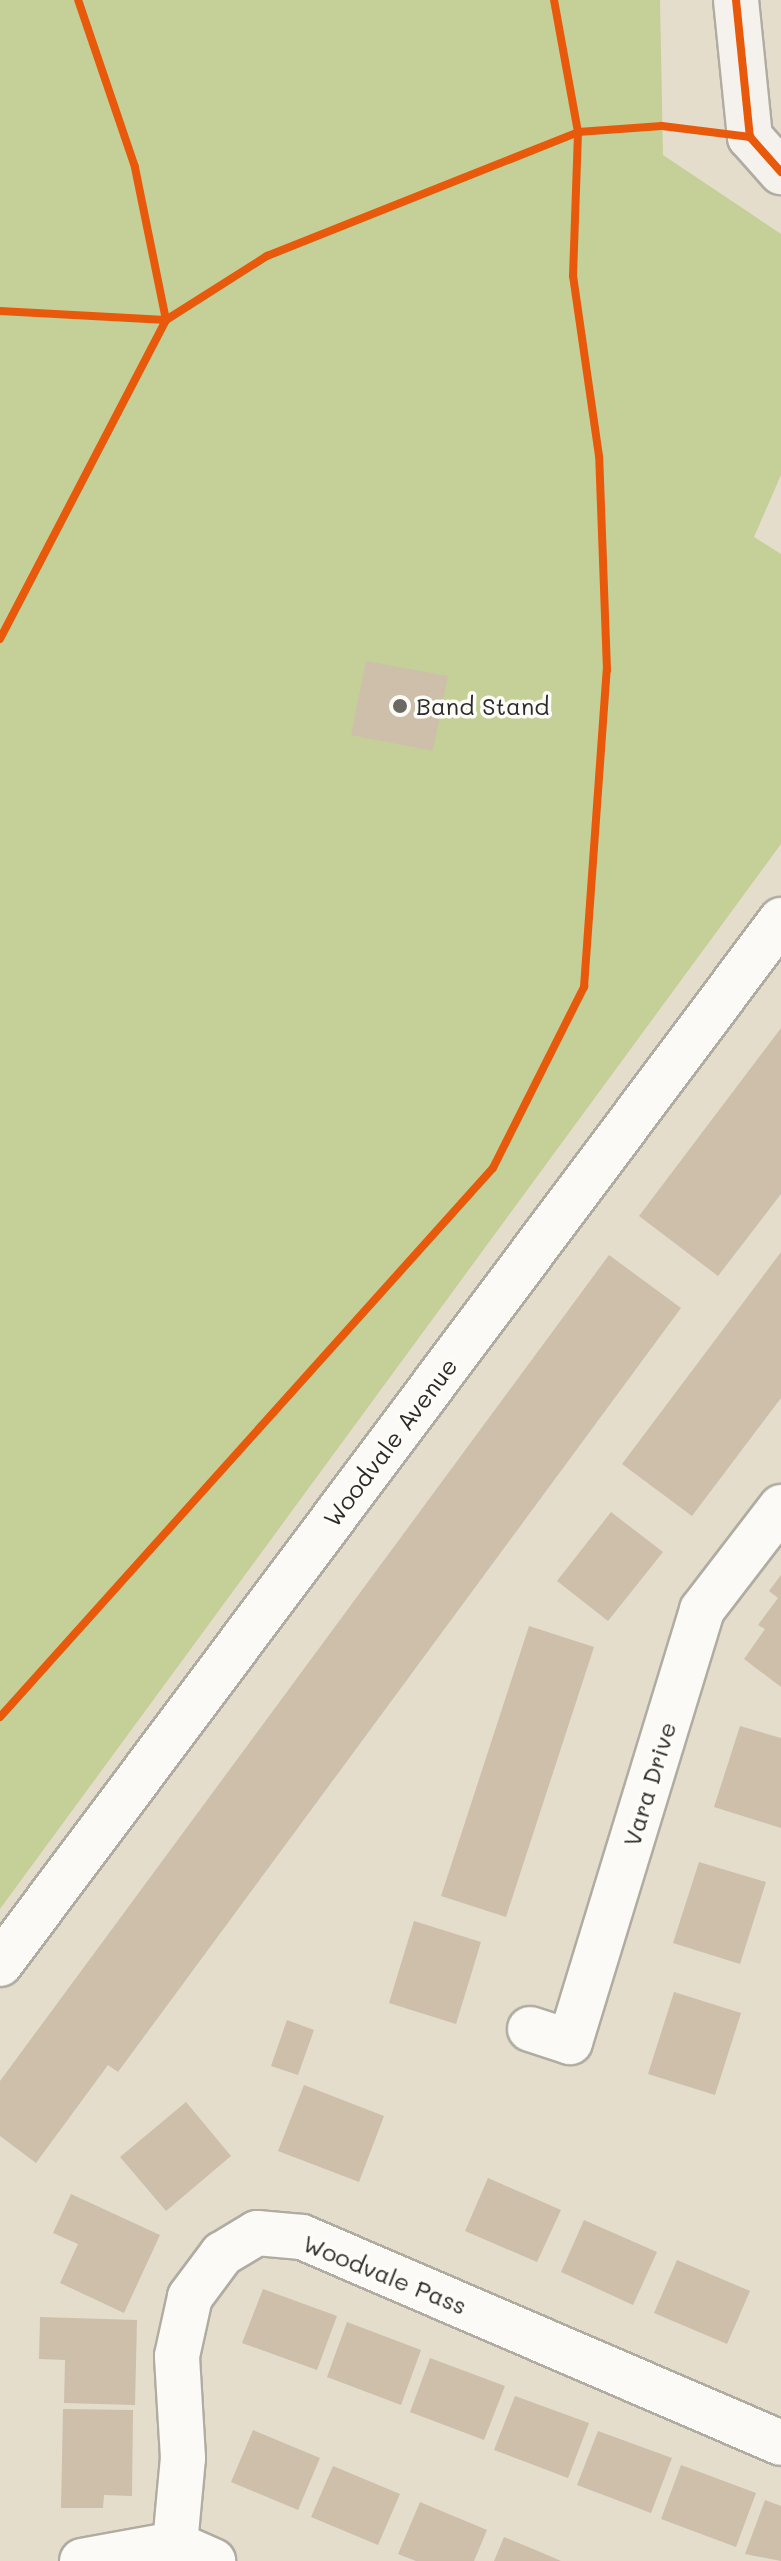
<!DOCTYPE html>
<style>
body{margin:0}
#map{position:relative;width:781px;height:2561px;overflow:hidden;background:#e4ddcc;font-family:Mali,sans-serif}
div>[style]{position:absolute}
.green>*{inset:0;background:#c5d098}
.building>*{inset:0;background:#cdbfaa}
.roads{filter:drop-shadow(2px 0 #b0aca1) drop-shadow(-2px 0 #b0aca1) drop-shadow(0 2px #b0aca1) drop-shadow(0 -2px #b0aca1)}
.street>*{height:44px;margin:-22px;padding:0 22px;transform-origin:22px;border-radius:22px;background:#fbfaf7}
.secondary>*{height:44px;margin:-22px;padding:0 22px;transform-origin:22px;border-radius:22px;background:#f5f1ed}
.cycleway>*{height:8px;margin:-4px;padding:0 4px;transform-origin:4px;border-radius:4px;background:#e8590c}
.dots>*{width:22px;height:22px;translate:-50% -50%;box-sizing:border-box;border:4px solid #fdfcf7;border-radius:50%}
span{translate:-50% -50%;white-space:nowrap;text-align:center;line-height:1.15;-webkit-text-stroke:7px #fdfcf7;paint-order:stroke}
.poi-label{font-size:24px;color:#2b2b2b}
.left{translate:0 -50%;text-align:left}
.street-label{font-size:24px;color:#2b2b2b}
</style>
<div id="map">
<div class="green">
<i style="clip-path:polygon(0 0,660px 0,663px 155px,781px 234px,781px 475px,754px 537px,781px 554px,781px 844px,0 1909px)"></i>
</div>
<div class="building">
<i style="clip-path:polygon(366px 661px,448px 676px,433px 751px,351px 735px)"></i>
<i style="clip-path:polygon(781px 1028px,781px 1194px,718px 1276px,639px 1216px)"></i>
<i style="clip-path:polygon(781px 1252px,781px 1398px,692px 1516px,622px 1464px)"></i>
<i style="clip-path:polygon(609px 1255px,681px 1308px,118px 2072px,108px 2065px,36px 2163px,0 2136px,0 2081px)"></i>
<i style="clip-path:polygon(611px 1512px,663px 1552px,608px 1621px,557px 1581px)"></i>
<i style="clip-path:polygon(781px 1575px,781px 1687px,744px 1659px,765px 1629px,758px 1625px,778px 1598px,769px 1591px)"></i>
<i style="clip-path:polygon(529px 1626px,594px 1647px,506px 1917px,441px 1896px)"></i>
<i style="clip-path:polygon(740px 1726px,781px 1738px,781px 1828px,714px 1807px)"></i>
<i style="clip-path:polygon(699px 1862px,766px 1882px,740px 1964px,673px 1943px)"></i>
<i style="clip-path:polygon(414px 1921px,481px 1942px,456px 2024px,389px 2003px)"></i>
<i style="clip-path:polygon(674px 1992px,741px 2013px,715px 2095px,648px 2074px)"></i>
<i style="clip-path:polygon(287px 2020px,314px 2030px,298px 2075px,271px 2066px)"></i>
<i style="clip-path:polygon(304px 2085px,384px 2116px,359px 2182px,278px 2151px)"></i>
<i style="clip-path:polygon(186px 2102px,231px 2156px,166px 2211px,120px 2157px)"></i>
<i style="clip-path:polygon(488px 2178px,561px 2210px,537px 2262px,465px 2231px)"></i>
<i style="clip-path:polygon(71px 2194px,160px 2235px,124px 2313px,60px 2283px,78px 2244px,53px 2233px)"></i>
<i style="clip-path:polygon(584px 2220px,657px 2252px,633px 2305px,561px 2272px)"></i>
<i style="clip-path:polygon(677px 2260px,750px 2291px,727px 2344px,654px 2313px)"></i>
<i style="clip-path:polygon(263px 2289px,337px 2316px,317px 2370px,242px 2343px)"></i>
<i style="clip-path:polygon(40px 2317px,137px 2320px,135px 2405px,64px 2403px,65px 2360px,39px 2359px)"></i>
<i style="clip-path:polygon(347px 2322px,421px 2350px,401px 2405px,327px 2377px)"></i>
<i style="clip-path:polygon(430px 2358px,505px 2386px,484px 2440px,410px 2412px)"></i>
<i style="clip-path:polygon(515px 2396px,589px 2423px,568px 2478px,494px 2450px)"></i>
<i style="clip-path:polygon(63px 2409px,133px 2410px,132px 2496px,104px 2495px,103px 2508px,61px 2508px)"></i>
<i style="clip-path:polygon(253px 2430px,320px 2458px,298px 2510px,231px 2482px)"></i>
<i style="clip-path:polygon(598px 2431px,672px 2458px,651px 2513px,577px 2485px)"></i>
<i style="clip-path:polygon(681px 2465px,756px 2493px,736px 2547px,661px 2519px)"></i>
<i style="clip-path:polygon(333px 2466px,400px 2494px,378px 2545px,311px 2517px)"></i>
<i style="clip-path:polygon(765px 2500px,781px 2506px,781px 2561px,745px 2554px)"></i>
<i style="clip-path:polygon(420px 2502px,487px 2530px,474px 2561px,416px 2561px,398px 2554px)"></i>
<i style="clip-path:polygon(504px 2537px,538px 2551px,561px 2561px,494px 2561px)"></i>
</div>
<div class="roads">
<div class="street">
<i style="left:0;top:1964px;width:1304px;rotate:-53.2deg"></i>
<i style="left:530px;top:2029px;width:42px;rotate:18deg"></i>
<i style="left:570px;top:2042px;width:452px;rotate:-73deg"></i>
<i style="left:702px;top:1610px;width:130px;rotate:-52.5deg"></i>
<i style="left:175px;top:2544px;width:86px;rotate:-84.7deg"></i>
<i style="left:183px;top:2458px;width:102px;rotate:-93.4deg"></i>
<i style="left:177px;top:2356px;width:60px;rotate:-77.6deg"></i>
<i style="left:190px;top:2297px;width:54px;rotate:-53.3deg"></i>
<i style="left:222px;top:2254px;width:41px;rotate:-31deg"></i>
<i style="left:257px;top:2233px;width:45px;rotate:5.1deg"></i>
<i style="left:302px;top:2237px;width:521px;rotate:23.27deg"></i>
<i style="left:82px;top:2561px;width:95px;rotate:-10.4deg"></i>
<i style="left:175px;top:2544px;width:42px;rotate:24.1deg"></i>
</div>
<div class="secondary">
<i style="left:736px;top:0;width:138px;rotate:84.2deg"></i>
<i style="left:750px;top:137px;width:47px;rotate:48.5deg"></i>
</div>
</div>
<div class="cycleway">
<i style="left:736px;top:0;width:138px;rotate:84.2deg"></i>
<i style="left:750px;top:137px;width:47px;rotate:48.5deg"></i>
<i style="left:0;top:311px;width:166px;rotate:3.1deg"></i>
<i style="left:166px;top:320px;width:120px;rotate:-32.4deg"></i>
<i style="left:267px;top:256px;width:335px;rotate:-21.7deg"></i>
<i style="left:578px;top:132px;width:84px;rotate:-4.1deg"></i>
<i style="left:662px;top:126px;width:89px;rotate:7.1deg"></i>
<i style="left:0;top:639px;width:360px;rotate:-62.5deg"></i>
<i style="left:166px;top:320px;width:156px;rotate:-101.5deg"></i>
<i style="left:135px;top:167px;width:176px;rotate:-108.8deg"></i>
<i style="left:0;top:1717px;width:738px;rotate:-48.08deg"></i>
<i style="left:493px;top:1168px;width:203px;rotate:-63.3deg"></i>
<i style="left:584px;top:987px;width:318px;rotate:-85.9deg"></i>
<i style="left:607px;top:670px;width:214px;rotate:-92.1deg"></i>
<i style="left:599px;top:456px;width:182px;rotate:-98.2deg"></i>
<i style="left:573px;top:276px;width:144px;rotate:-88deg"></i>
<i style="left:578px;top:132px;width:134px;rotate:-100.3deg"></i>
</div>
<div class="dots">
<i style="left:400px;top:706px;background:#6c6963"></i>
</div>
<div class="poi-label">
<span class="left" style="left:416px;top:706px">Band Stand</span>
</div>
<div class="street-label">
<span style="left:390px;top:1442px;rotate:-53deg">Woodvale Avenue</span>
<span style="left:649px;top:1784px;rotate:-73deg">Vara Drive</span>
<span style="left:385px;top:2274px;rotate:22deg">Woodvale Pass</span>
</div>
</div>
